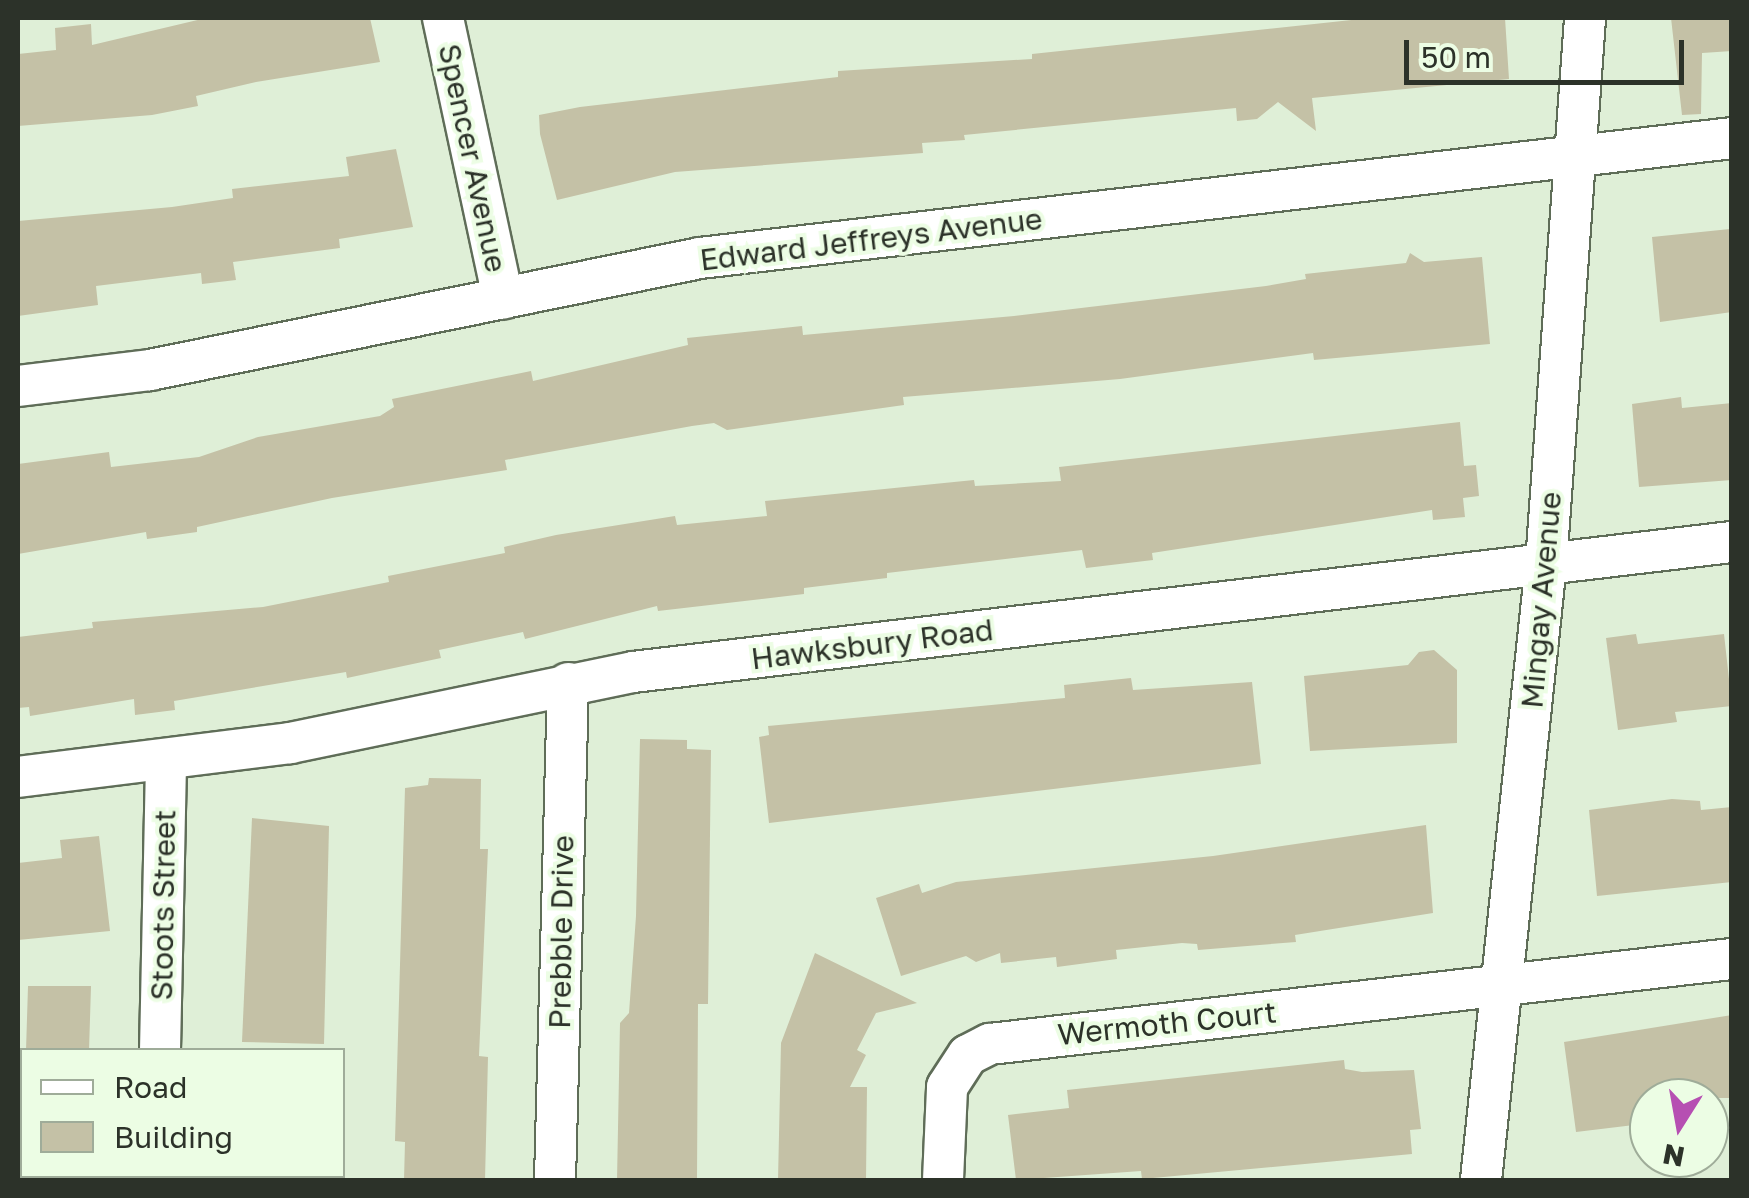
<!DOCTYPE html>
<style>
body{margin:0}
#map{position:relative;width:1749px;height:1198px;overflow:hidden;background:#dfefd7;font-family:"Golos Text",sans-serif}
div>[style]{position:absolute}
.building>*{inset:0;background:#c4c1a6}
.roads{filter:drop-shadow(2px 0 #5f6d58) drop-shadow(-2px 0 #5f6d58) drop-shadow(0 2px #5f6d58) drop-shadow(0 -2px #5f6d58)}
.minor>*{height:40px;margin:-20px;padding:0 20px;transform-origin:20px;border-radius:20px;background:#fff}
span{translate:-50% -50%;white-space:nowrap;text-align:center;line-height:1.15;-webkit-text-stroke:8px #ecfde4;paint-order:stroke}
.street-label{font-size:30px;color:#2c3229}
.frame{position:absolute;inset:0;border:20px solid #2c3229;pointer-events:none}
.legend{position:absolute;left:20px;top:1048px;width:325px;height:130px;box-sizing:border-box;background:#ecfde4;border:2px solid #9fac99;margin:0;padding:12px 18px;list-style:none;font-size:30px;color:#2c3229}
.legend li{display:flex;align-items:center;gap:20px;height:50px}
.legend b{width:50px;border:2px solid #9fac99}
.north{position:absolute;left:1629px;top:1078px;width:100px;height:100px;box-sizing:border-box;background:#ecfde4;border:2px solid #9fac99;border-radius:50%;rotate:191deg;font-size:28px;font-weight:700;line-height:40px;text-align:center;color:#2c3229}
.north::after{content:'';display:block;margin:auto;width:35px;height:45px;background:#b64fb2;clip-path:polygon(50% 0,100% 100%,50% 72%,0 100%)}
.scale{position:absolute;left:1404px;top:40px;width:280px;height:45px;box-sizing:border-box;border:5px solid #2c3229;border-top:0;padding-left:12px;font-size:30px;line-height:35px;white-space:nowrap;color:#2c3229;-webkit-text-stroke:8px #ecfde4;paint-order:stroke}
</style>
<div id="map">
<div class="building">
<i style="clip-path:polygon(206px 18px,370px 18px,380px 62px,256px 82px,196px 96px,198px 106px,152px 115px,18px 126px,18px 54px,56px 50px,55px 28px,91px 24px,92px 45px)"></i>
<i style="clip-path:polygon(1370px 18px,1505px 18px,1509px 79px,1312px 98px,1316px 131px,1278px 102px,1257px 119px,1237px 121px,1236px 108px,964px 135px,965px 140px,922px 143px,923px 153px,675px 172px,557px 200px,540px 134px,539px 115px,580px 107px,838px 77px,838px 71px,1032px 59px,1032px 54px)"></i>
<i style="clip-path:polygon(1671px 18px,1732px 18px,1732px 51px,1702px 53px,1701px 114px,1682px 115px)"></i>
<i style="clip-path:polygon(396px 149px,413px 227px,339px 239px,340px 248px,233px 262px,236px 280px,202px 284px,201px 273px,96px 286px,98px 305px,18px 316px,18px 221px,172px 207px,233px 198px,232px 189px,349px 176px,346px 157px)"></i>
<i style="clip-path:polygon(1730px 229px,1732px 312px,1660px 322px,1652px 237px)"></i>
<i style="clip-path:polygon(1410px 253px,1424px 262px,1482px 257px,1490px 344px,1314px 360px,1313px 353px,1120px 379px,903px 397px,904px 405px,727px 430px,714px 423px,692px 426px,505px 460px,507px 470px,332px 498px,197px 527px,197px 532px,147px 539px,146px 532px,18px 554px,18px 464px,109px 452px,111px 467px,199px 457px,258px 437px,380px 416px,394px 407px,392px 399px,531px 371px,533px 381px,688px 345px,687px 338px,802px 326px,803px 335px,1014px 316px,1266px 286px,1306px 279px,1305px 274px,1406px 263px)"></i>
<i style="clip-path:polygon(1681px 397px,1682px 408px,1732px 403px,1732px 480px,1639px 487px,1632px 404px)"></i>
<i style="clip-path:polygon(1460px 422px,1464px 466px,1476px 465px,1479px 496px,1463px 498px,1465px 517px,1433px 520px,1432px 510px,1152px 553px,1153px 560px,1086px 568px,1082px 550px,887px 573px,887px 578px,804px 588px,804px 594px,658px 611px,657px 606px,525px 639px,523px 632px,439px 650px,441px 658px,347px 678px,346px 672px,174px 701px,175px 710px,135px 715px,134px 699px,30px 716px,29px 707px,18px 708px,18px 637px,93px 628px,92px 622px,263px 607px,389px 582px,388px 576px,505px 553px,504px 547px,556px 535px,675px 516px,677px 525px,767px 516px,765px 501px,974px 480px,975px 486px,1061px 481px,1059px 467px)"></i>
<i style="clip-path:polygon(1636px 634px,1638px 644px,1724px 634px,1732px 706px,1675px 712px,1677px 722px,1618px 730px,1606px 638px)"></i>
<i style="clip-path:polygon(1434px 650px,1457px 670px,1457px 743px,1310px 751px,1304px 676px,1408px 665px,1419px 652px)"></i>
<i style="clip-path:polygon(1131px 678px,1133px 690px,1252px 682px,1261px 764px,769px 823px,759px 737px,769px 735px,768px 726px,1065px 698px,1064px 685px)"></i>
<i style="clip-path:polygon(640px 739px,687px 740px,687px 749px,711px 750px,708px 1004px,698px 1004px,697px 1180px,617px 1180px,620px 1023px,629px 1013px,636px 916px)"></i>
<i style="clip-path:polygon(429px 778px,481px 779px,480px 849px,488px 849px,479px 1056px,488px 1057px,485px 1180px,404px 1180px,405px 1142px,395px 1141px,405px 788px,428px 785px)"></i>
<i style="clip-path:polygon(1672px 799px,1700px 801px,1701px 810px,1732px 807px,1732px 882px,1597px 896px,1589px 810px)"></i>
<i style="clip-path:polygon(252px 818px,329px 826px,324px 1044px,242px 1042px)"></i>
<i style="clip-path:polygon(1426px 825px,1433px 913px,1295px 935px,1296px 942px,1198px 950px,1197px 944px,1182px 943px,1116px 950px,1117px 959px,1057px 967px,1056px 957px,1001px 963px,1000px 953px,976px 962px,966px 956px,901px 976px,876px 898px,919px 884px,922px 893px,956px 882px,1213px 856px)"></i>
<i style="clip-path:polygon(99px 836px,110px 931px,18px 940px,18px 863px,62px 858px,60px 840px)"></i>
<i style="clip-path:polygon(815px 953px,917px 1003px,876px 1013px,857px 1050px,866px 1055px,850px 1087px,867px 1087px,866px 1180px,778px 1180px,781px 1043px)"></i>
<i style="clip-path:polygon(28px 986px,91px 986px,89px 1050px,26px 1050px)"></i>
<i style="clip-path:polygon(1732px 1015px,1732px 1098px,1649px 1098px,1649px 1115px,1633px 1116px,1634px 1125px,1576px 1132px,1564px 1042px)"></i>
<i style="clip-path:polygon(1344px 1060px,1345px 1069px,1362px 1072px,1414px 1070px,1421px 1129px,1410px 1130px,1412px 1154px,1142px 1179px,1141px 1171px,1016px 1180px,1008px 1115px,1069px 1108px,1067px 1090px)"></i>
</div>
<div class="roads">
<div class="minor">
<i style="left:443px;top:18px;width:287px;rotate:77.9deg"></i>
<i style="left:18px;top:386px;width:133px;rotate:-6.9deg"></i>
<i style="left:150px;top:370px;width:561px;rotate:-11.51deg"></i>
<i style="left:700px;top:258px;width:1039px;rotate:-6.63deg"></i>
<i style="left:18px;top:777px;width:274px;rotate:-7.1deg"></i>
<i style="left:290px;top:743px;width:350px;rotate:-11.7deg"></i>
<i style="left:633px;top:672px;width:1107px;rotate:-6.75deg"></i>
<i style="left:160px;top:1050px;width:291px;rotate:-88.8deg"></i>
<i style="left:157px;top:1180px;width:4px;rotate:-90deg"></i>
<i style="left:555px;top:1180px;width:497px;rotate:-88.5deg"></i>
<i style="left:943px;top:1180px;width:93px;rotate:-87.5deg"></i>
<i style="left:947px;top:1087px;width:38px;rotate:-57deg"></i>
<i style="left:968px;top:1055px;width:25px;rotate:-27deg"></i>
<i style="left:990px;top:1044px;width:747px;rotate:-6.54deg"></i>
<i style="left:1481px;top:1180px;width:619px;rotate:-83.98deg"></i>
<i style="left:1546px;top:564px;width:547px;rotate:-85.91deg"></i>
</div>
</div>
<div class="street-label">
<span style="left:473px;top:158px;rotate:78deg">Spencer Avenue</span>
<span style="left:871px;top:239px;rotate:-7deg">Edward Jeffreys Avenue</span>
<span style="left:1541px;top:600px;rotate:-85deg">Mingay Avenue</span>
<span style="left:872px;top:644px;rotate:-7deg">Hawksbury Road</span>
<span style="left:163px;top:905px;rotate:-89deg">Stoots Street</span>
<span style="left:561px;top:932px;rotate:-89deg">Prebble Drive</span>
<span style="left:1167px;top:1023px;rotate:-6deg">Wermoth Court</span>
</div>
<div class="frame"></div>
<ul class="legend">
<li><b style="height:12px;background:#fff"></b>Road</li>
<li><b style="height:28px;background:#c4c1a6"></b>Building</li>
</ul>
<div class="north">N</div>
<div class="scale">50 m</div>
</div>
